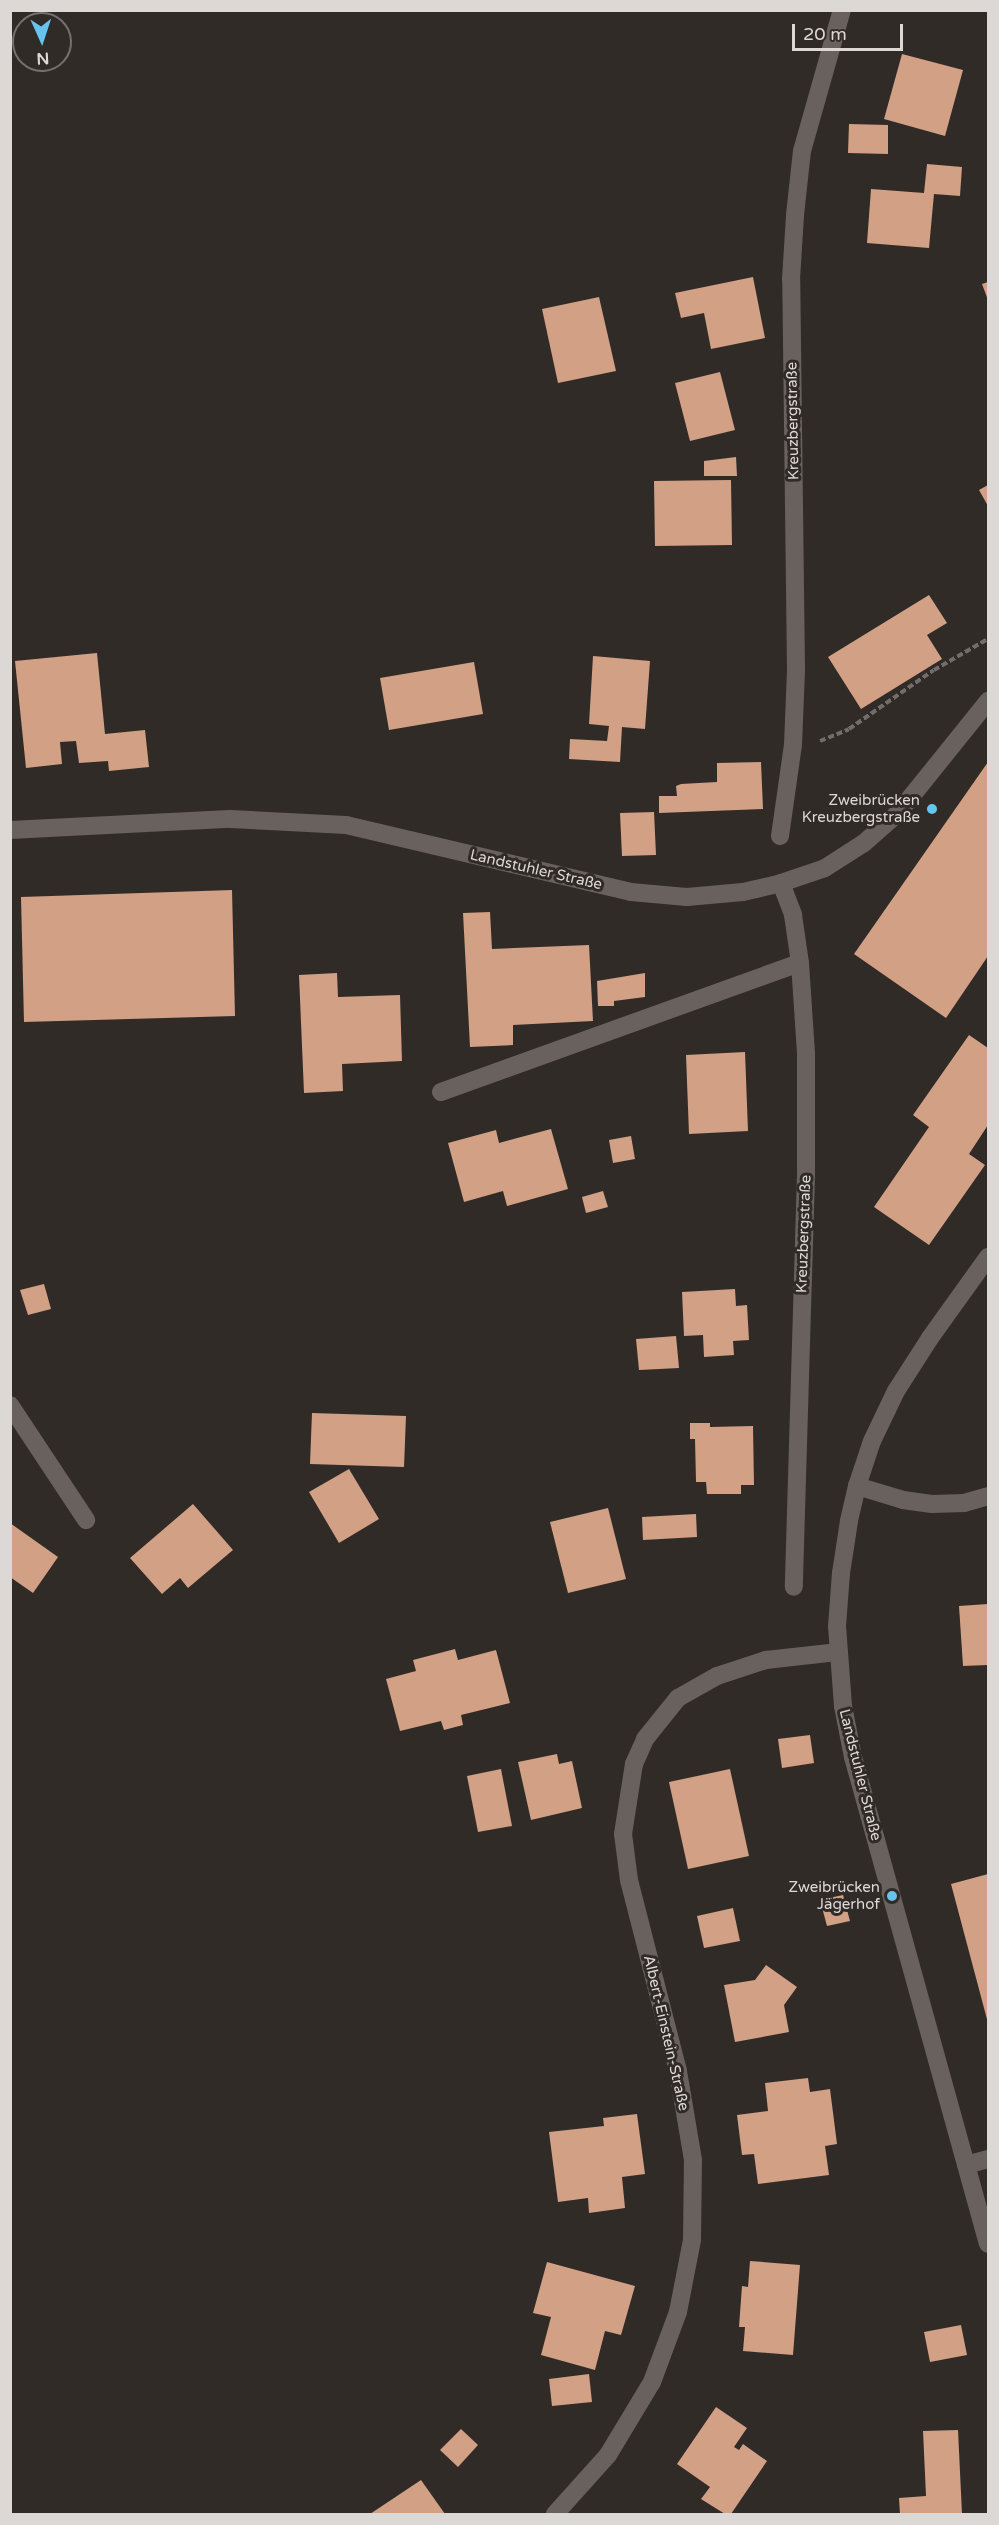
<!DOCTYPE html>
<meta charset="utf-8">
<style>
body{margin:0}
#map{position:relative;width:999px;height:2525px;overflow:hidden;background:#312b28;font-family:"Varela Round",sans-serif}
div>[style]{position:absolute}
.building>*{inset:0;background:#d1a085}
.path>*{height:4px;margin-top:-2px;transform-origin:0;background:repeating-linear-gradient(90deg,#726d6b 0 6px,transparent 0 9px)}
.minor>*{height:18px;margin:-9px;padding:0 9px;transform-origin:9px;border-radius:9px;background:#68615e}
.dots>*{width:16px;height:16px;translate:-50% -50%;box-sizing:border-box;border:3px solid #312b28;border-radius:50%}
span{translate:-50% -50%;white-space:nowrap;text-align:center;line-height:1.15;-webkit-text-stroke:6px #312b28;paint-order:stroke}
.street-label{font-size:15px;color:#dcd8d6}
.poi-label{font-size:15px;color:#dcd8d6}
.right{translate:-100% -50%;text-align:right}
.frame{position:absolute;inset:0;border:12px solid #dcd8d6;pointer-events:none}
.north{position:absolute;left:12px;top:12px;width:60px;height:60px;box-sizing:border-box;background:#312b28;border:2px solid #75706e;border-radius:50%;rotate:177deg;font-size:16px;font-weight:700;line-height:24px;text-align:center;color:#dcd8d6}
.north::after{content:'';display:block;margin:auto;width:21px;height:27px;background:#66c4ef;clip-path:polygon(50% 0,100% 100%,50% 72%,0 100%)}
.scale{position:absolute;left:792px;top:24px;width:111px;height:27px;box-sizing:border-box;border:3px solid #dcd8d6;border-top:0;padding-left:8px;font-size:18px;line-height:21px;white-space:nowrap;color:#dcd8d6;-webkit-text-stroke:4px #312b28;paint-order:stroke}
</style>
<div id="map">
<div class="building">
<i style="clip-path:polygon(902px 54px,963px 70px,945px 136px,884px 119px)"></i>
<i style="clip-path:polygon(849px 124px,888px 125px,888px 154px,848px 153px)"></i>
<i style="clip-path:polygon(927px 164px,962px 167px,960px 196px,934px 194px,929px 248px,867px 243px,871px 189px,924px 193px)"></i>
<i style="clip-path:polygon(753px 277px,765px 338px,711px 349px,704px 313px,681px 318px,675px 293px)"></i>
<i style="clip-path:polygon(988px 282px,988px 300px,982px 284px)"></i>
<i style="clip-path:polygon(599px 297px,616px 371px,558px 383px,542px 309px)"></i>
<i style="clip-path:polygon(720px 372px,735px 430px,690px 441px,675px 383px)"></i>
<i style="clip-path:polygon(736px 457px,737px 476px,704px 476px,704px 461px)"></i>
<i style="clip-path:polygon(731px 480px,732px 545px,655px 546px,654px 481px)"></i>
<i style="clip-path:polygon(988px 485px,988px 506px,979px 490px)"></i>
<i style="clip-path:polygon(929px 595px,947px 623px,927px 635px,942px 659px,861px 709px,828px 657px)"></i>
<i style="clip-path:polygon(97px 653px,105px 734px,145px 730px,149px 767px,109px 771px,108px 761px,79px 763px,76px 741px,60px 742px,62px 764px,26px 768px,15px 661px)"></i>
<i style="clip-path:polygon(593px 656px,650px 661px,645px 729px,622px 727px,620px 762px,569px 759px,570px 739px,607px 741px,609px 726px,589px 724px)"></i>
<i style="clip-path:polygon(474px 662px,483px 714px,389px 730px,380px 678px)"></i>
<i style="clip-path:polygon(761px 762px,763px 809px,659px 813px,659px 796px,677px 796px,676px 786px,681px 784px,717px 782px,717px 763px)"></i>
<i style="clip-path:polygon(988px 762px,988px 956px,946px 1018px,854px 954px)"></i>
<i style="clip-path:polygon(654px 812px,656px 855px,622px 856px,620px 813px)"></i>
<i style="clip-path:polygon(232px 890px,235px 1016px,24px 1022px,21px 897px)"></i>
<i style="clip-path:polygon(490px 912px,492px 949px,589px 945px,593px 1021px,513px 1025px,513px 1045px,470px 1047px,463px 913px)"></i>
<i style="clip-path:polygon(337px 973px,338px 997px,400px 995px,402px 1061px,342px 1064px,343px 1091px,304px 1093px,299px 975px)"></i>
<i style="clip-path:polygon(645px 973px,645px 997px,614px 1001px,614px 1006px,598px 1006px,597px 981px)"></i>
<i style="clip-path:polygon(969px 1035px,988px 1048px,988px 1125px,969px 1154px,985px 1165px,929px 1245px,874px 1207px,929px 1127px,913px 1115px)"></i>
<i style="clip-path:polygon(745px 1052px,748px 1131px,689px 1134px,686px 1055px)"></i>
<i style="clip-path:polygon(551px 1129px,568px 1189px,507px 1206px,503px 1191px,464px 1202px,448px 1143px,496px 1130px,499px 1143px)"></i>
<i style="clip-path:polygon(631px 1136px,635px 1159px,613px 1163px,609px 1140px)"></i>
<i style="clip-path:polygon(603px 1191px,608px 1207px,586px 1213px,582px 1197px)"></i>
<i style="clip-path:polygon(44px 1284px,51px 1309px,28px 1315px,20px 1290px)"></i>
<i style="clip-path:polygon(735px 1289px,736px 1306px,747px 1305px,749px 1340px,733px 1341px,734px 1355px,704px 1357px,703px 1335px,684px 1336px,682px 1292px)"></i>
<i style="clip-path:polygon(676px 1336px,679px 1368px,639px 1370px,636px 1339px)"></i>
<i style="clip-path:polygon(312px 1413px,406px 1416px,404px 1467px,310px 1464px)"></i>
<i style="clip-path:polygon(690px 1423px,710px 1423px,710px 1427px,753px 1426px,754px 1485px,741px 1485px,741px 1494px,707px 1494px,706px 1482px,696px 1482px,695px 1439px,690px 1439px)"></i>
<i style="clip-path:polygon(349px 1469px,379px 1519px,339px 1543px,309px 1492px)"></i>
<i style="clip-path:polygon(193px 1504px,233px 1550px,188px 1588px,180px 1578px,162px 1594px,130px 1558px)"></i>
<i style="clip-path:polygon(608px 1508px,626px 1579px,568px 1593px,550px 1522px)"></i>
<i style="clip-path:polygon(696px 1514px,697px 1537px,643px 1540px,642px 1517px)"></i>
<i style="clip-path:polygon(10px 1523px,58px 1557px,33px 1593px,10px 1577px)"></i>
<i style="clip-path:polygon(988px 1604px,988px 1665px,963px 1666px,959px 1606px)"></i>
<i style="clip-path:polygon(455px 1649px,458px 1660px,496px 1650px,510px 1703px,461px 1715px,463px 1725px,444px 1730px,441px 1721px,400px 1731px,386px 1679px,416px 1671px,413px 1660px)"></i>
<i style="clip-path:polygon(810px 1735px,814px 1763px,782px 1768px,778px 1739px)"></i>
<i style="clip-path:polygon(557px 1754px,559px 1764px,572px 1761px,582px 1808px,531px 1820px,518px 1762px)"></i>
<i style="clip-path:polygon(501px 1769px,512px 1826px,478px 1832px,467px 1776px)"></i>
<i style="clip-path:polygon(730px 1769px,749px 1856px,688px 1869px,669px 1782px)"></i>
<i style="clip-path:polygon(988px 1874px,988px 2023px,951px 1884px)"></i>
<i style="clip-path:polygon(843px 1895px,850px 1921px,827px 1926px,820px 1900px)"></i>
<i style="clip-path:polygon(733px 1908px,740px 1941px,704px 1948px,697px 1916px)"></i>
<i style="clip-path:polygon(766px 1965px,797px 1987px,784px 2005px,789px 2032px,735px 2042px,724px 1985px,755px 1980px)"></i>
<i style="clip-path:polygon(808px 2078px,810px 2092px,830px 2089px,837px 2144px,825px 2146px,829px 2175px,758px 2184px,754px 2154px,742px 2155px,737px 2115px,768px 2111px,765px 2083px)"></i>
<i style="clip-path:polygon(637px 2114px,645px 2174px,622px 2177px,625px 2208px,589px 2213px,588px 2198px,558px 2202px,549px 2132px,604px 2126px,603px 2118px)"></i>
<i style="clip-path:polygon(750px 2261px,800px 2265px,793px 2355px,743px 2351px,745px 2327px,739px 2327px,742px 2286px,748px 2287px)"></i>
<i style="clip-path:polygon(547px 2262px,635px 2286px,621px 2335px,605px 2331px,595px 2370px,541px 2355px,551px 2317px,533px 2313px)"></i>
<i style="clip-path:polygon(961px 2325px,967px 2355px,930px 2362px,924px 2332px)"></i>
<i style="clip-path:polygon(589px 2374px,592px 2402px,552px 2406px,549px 2379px)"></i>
<i style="clip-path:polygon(716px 2407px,747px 2428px,734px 2447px,739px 2450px,743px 2444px,767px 2461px,731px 2514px,725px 2514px,701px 2499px,710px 2487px,677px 2464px)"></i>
<i style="clip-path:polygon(461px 2429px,478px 2445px,458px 2467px,440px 2450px)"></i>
<i style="clip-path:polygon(958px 2430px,962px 2514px,900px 2514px,899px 2498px,926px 2496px,923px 2431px)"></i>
<i style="clip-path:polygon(421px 2480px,445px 2514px,370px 2514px)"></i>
</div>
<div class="path">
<i style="left:820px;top:741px;width:31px;rotate:-22deg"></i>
<i style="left:849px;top:729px;width:103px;rotate:-34.8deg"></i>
<i style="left:934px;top:670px;width:62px;rotate:-29.9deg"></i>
</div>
<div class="minor">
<i style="left:10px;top:830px;width:220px;rotate:-2.9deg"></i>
<i style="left:230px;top:819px;width:116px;rotate:3deg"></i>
<i style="left:346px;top:825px;width:293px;rotate:13.2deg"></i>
<i style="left:631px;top:892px;width:56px;rotate:5.1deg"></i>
<i style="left:687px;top:897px;width:56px;rotate:-5.1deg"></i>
<i style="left:743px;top:892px;width:39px;rotate:-13deg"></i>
<i style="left:781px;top:883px;width:46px;rotate:-18.8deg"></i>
<i style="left:825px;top:868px;width:46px;rotate:-32.7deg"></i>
<i style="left:864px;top:843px;width:45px;rotate:-41.4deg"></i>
<i style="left:898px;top:813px;width:144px;rotate:-51.2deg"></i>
<i style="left:780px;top:836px;width:92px;rotate:-81.9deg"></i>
<i style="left:793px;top:745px;width:75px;rotate:-87.7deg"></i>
<i style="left:796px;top:670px;width:391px;rotate:-90.7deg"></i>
<i style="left:791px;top:279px;width:64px;rotate:-86.4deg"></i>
<i style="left:795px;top:215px;width:64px;rotate:-83.8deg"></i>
<i style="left:802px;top:151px;width:147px;rotate:-74.2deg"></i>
<i style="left:781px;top:883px;width:34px;rotate:69deg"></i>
<i style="left:793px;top:915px;width:49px;rotate:81.7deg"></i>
<i style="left:800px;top:963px;width:91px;rotate:86.2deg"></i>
<i style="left:806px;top:1054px;width:121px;rotate:90deg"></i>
<i style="left:806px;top:1175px;width:412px;rotate:91.7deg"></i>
<i style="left:441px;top:1092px;width:381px;rotate:-19.8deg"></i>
<i style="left:988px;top:1257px;width:100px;rotate:125.6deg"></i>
<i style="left:930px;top:1338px;width:63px;rotate:122.7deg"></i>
<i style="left:896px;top:1391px;width:55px;rotate:115.6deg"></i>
<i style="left:872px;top:1441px;width:47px;rotate:108.4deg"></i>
<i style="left:857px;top:1486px;width:36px;rotate:103deg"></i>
<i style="left:849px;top:1521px;width:53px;rotate:98.7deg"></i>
<i style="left:841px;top:1573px;width:53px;rotate:94.3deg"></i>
<i style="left:837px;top:1626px;width:80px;rotate:85.7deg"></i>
<i style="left:843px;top:1706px;width:52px;rotate:78.9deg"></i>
<i style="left:853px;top:1757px;width:505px;rotate:74.51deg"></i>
<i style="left:10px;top:1405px;width:138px;rotate:56.5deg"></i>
<i style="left:857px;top:1486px;width:48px;rotate:16.9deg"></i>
<i style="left:903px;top:1500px;width:29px;rotate:8deg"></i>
<i style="left:932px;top:1504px;width:32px;rotate:-2deg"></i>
<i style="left:964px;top:1503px;width:25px;rotate:-16deg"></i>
<i style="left:966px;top:2165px;width:23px;rotate:-15deg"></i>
<i style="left:555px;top:2514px;width:79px;rotate:-48.1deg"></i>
<i style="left:608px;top:2455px;width:85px;rotate:-58.9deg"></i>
<i style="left:652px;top:2382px;width:75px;rotate:-69.6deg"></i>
<i style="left:678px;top:2312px;width:73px;rotate:-79deg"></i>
<i style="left:692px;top:2240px;width:80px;rotate:-89.3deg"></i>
<i style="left:693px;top:2160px;width:90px;rotate:-99.6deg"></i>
<i style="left:678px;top:2071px;width:197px;rotate:-104.4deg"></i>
<i style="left:629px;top:1880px;width:46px;rotate:-97.4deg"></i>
<i style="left:623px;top:1834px;width:71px;rotate:-81.1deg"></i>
<i style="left:634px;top:1764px;width:27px;rotate:-66deg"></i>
<i style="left:645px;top:1739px;width:53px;rotate:-51.2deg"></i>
<i style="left:678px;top:1698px;width:45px;rotate:-29.4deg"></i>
<i style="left:717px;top:1676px;width:52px;rotate:-18.1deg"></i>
<i style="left:766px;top:1660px;width:71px;rotate:-6.4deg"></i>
</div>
<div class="dots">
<i style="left:932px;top:809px;background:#66c4ef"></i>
<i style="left:892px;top:1896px;background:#66c4ef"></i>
</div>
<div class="street-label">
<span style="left:793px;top:421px;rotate:-91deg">Kreuzbergstraße</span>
<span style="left:536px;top:870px;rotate:13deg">Landstuhler Straße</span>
<span style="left:804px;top:1234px;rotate:-88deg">Kreuzbergstraße</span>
<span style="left:860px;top:1775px;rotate:76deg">Landstuhler Straße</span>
<span style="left:666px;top:2033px;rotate:77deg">Albert-Einstein-Straße</span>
</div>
<div class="poi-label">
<span class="right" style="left:920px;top:809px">Zweibrücken<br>Kreuzbergstraße</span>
<span class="right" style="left:880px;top:1896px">Zweibrücken<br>Jägerhof</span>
</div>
<div class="frame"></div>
<div class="north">N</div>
<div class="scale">20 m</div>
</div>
